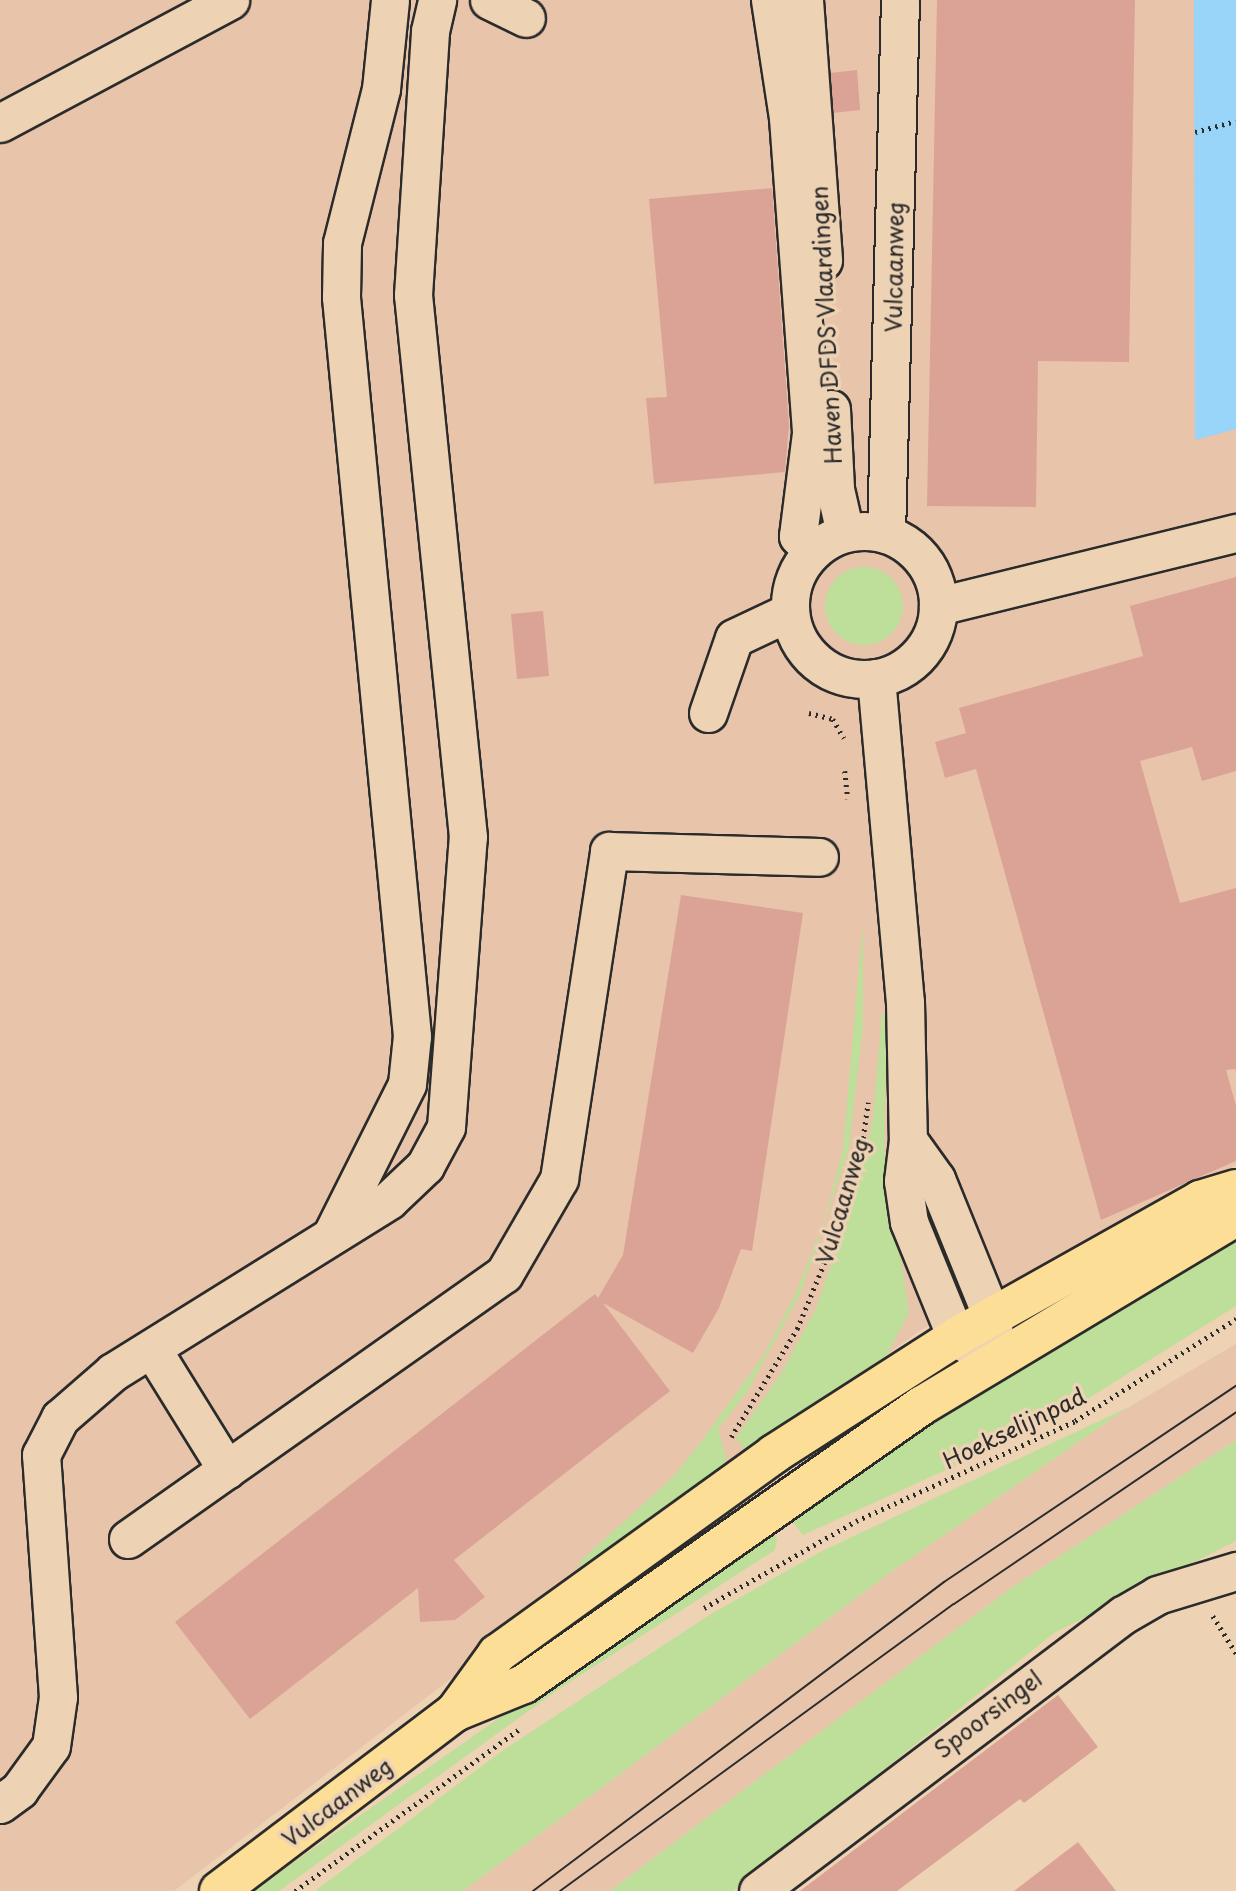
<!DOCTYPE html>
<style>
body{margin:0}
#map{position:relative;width:1236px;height:1891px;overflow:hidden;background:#edd2b4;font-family:"Playpen Sans",sans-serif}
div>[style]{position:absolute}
.built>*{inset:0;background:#e8c4ab}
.green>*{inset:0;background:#bddf99}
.round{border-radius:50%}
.water>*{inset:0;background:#99d4f9}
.building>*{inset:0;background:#dba395}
.path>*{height:4.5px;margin-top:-2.25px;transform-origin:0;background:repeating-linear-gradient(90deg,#2b2b2b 0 2px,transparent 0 7px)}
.roads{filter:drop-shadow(2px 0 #2b2b2b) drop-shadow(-2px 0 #2b2b2b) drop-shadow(0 2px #2b2b2b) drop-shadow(0 -2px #2b2b2b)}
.minor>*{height:37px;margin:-18.5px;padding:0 18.5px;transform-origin:18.5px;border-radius:18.5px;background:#edd2b4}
.minor>.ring{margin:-18.5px;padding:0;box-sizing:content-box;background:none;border:37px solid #edd2b4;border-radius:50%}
.major>*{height:38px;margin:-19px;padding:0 19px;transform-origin:19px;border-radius:19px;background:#fdde96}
.tram>*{height:2px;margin:-1px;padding:0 1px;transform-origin:1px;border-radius:1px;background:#2b2b2b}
span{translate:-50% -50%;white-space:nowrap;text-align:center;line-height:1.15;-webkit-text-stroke:7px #edd2b4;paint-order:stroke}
.street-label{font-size:23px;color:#2b2b2b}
</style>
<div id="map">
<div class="built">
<i style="clip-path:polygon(0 0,1236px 0,1236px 1165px,919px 1331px,517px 1628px,174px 1891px,0 1891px)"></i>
<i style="clip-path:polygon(1236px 1344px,1236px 1440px,1007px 1591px,610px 1891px,463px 1891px,895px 1569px,1129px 1407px)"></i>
</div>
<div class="green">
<i class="round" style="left:825px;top:567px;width:78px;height:78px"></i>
<i style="clip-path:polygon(863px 921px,863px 1027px,849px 1148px,801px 1292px,747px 1392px,718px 1429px,730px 1471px,582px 1570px,578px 1563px,673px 1477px,700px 1443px,763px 1356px,795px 1295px,824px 1222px,843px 1149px)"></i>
<i style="clip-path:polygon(882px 1013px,887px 1013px,884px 1146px,909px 1313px,883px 1362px,750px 1457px,736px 1438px,782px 1372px,816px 1308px,859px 1184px,873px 1118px)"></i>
<i style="clip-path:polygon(1236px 1233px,1236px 1306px,1065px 1413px,972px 1458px,803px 1535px,787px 1515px)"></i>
<i style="clip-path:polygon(1129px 1407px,895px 1569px,463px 1891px,315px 1891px,502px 1751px,711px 1614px,822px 1551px)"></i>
<i style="clip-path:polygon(1236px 1440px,1236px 1541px,1054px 1633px,733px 1891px,610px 1891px,1007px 1591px)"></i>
<i style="clip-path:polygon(769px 1528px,777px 1538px,775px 1550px,559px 1689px,279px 1891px,253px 1891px)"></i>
</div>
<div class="water">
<i style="clip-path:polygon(1194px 0,1236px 0,1236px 429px,1195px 440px)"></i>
</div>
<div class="building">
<i style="clip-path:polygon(937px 0,1135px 0,1129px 362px,1038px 361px,1036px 507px,927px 506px)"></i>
<i style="clip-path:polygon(857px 70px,860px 110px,833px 113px,830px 73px)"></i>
<i style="clip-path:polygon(772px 188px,789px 425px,785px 472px,654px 484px,646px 398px,667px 397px,649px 199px)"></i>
<i style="clip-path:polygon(1236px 577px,1236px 771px,1202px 781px,1192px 747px,1140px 761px,1180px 903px,1236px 888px,1236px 1069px,1226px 1070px,1236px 1106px,1236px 1161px,1101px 1220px,976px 769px,945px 778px,935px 742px,966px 733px,959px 708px,1143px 656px,1130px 606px)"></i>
<i style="clip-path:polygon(543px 611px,549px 676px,517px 679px,511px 614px)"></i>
<i style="clip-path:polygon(681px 895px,803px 913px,752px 1251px,741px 1249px,719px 1308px,693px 1353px,603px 1303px,670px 1391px,454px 1560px,485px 1597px,455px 1620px,420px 1622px,418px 1588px,250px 1719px,175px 1622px,595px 1294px,598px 1298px,623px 1255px)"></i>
<i style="clip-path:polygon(1058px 1695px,1098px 1747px,1024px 1803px,1020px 1799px,897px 1891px,800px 1891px)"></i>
<i style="clip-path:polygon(1078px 1842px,1116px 1891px,1014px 1891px)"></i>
</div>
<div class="path">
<i style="left:1195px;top:132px;width:42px;rotate:-15deg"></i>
<i style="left:809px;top:713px;width:25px;rotate:14deg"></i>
<i style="left:833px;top:719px;width:22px;rotate:60deg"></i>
<i style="left:845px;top:771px;width:28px;rotate:84deg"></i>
<i style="left:731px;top:1437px;width:127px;rotate:-58.6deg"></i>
<i style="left:797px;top:1329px;width:87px;rotate:-67.6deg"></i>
<i style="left:830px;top:1249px;width:102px;rotate:-72.3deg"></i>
<i style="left:861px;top:1152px;width:50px;rotate:-82deg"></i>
<i style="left:704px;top:1608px;width:175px;rotate:-29.8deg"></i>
<i style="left:856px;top:1521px;width:241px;rotate:-24.5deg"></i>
<i style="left:1075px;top:1421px;width:191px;rotate:-32.4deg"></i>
<i style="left:1213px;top:1616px;width:44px;rotate:58.1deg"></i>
<i style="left:295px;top:1891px;width:279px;rotate:-35.8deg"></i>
</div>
<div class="roads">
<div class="minor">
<i style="left:489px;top:0;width:41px;rotate:25.9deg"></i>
<i style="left:770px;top:0;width:119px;rotate:81.3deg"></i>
<i style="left:788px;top:118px;width:316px;rotate:85.8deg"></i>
<i style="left:811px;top:433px;width:104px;rotate:97.2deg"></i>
<i style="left:798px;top:536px;width:21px;rotate:47deg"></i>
<i style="left:804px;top:0;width:261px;rotate:85.8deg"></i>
<i style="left:0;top:123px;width:261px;rotate:-28.1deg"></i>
<i style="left:831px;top:409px;width:80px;rotate:87.1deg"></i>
<i style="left:835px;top:489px;width:45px;rotate:77.2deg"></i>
<i class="ring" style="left:790px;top:531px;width:111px;height:111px"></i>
<i style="left:886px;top:534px;width:534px;rotate:-88.5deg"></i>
<i style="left:938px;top:606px;width:307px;rotate:-13.8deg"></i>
<i style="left:876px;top:678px;width:325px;rotate:84.9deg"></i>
<i style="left:905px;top:1002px;width:138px;rotate:88.8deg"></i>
<i style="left:908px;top:1140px;width:41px;rotate:97deg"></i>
<i style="left:903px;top:1181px;width:41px;rotate:81.7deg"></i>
<i style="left:909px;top:1222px;width:124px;rotate:67.8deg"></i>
<i style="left:956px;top:1337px;width:31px;rotate:33deg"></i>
<i style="left:708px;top:713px;width:79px;rotate:-70.9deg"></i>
<i style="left:734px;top:638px;width:61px;rotate:-25.3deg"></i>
<i style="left:908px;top:1140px;width:48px;rotate:54.3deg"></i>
<i style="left:936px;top:1179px;width:149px;rotate:67.9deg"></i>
<i style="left:992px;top:1317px;width:29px;rotate:84deg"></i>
<i style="left:333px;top:1232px;width:165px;rotate:-63.4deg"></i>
<i style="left:407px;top:1084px;width:48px;rotate:-84.1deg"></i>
<i style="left:412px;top:1036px;width:742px;rotate:-95.49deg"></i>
<i style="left:341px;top:297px;width:54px;rotate:-88.9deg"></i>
<i style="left:342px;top:243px;width:159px;rotate:-75.8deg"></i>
<i style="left:381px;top:89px;width:89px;rotate:-84.2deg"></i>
<i style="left:152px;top:1349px;width:142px;rotate:58.2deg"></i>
<i style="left:128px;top:1539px;width:460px;rotate:-35.2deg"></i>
<i style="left:504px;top:1274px;width:110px;rotate:-59.9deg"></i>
<i style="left:559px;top:1179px;width:332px;rotate:-81.3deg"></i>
<i style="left:609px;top:851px;width:210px;rotate:1.6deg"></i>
<i style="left:0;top:1804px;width:24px;rotate:-36deg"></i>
<i style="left:19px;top:1790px;width:54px;rotate:-54deg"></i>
<i style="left:51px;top:1746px;width:49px;rotate:-81.9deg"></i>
<i style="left:58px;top:1697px;width:243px;rotate:-94deg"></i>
<i style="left:41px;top:1455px;width:42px;rotate:-62.8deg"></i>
<i style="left:60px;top:1418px;width:70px;rotate:-41deg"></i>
<i style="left:113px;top:1372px;width:325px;rotate:-31.9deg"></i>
<i style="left:389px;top:1200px;width:50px;rotate:-43.4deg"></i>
<i style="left:425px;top:1166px;width:44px;rotate:-61.7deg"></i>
<i style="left:446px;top:1127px;width:291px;rotate:-85.7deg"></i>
<i style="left:468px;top:837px;width:545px;rotate:-95.79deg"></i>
<i style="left:413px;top:295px;width:265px;rotate:-86.3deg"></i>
<i style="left:430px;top:31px;width:32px;rotate:-77deg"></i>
<i style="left:758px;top:1891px;width:458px;rotate:-37.1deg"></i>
<i style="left:1123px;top:1615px;width:39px;rotate:-30deg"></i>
<i style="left:1157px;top:1595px;width:83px;rotate:-16.9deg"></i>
</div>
<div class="major">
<i style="left:455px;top:1712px;width:72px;rotate:-54.1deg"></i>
<i style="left:497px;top:1654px;width:342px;rotate:-35.8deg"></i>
<i style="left:774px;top:1454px;width:216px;rotate:-32.7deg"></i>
<i style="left:956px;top:1337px;width:280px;rotate:-29.3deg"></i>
<i style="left:1200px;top:1200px;width:38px;rotate:-17deg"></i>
<i style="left:219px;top:1891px;width:296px;rotate:-37.2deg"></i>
<i style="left:455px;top:1712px;width:74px;rotate:-22.1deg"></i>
<i style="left:524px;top:1684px;width:485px;rotate:-35deg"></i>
<i style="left:921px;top:1406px;width:367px;rotate:-31deg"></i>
</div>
</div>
<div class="tram">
<i style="left:533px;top:1891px;width:514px;rotate:-36.94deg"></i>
<i style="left:944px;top:1582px;width:352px;rotate:-33.9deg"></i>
<i style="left:560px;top:1891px;width:487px;rotate:-36.1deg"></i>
<i style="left:954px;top:1604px;width:341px;rotate:-34.2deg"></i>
</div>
<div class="street-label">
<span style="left:894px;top:267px;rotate:-89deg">Vulcaanweg</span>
<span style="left:826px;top:325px;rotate:-93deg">Haven DFDS Vlaardingen</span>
<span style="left:842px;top:1201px;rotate:-73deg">Vulcaanweg</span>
<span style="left:1014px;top:1428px;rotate:-26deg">Hoekselijnpad</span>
<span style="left:988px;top:1714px;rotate:-37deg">Spoorsingel</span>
<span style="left:337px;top:1802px;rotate:-37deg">Vulcaanweg</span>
</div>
</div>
